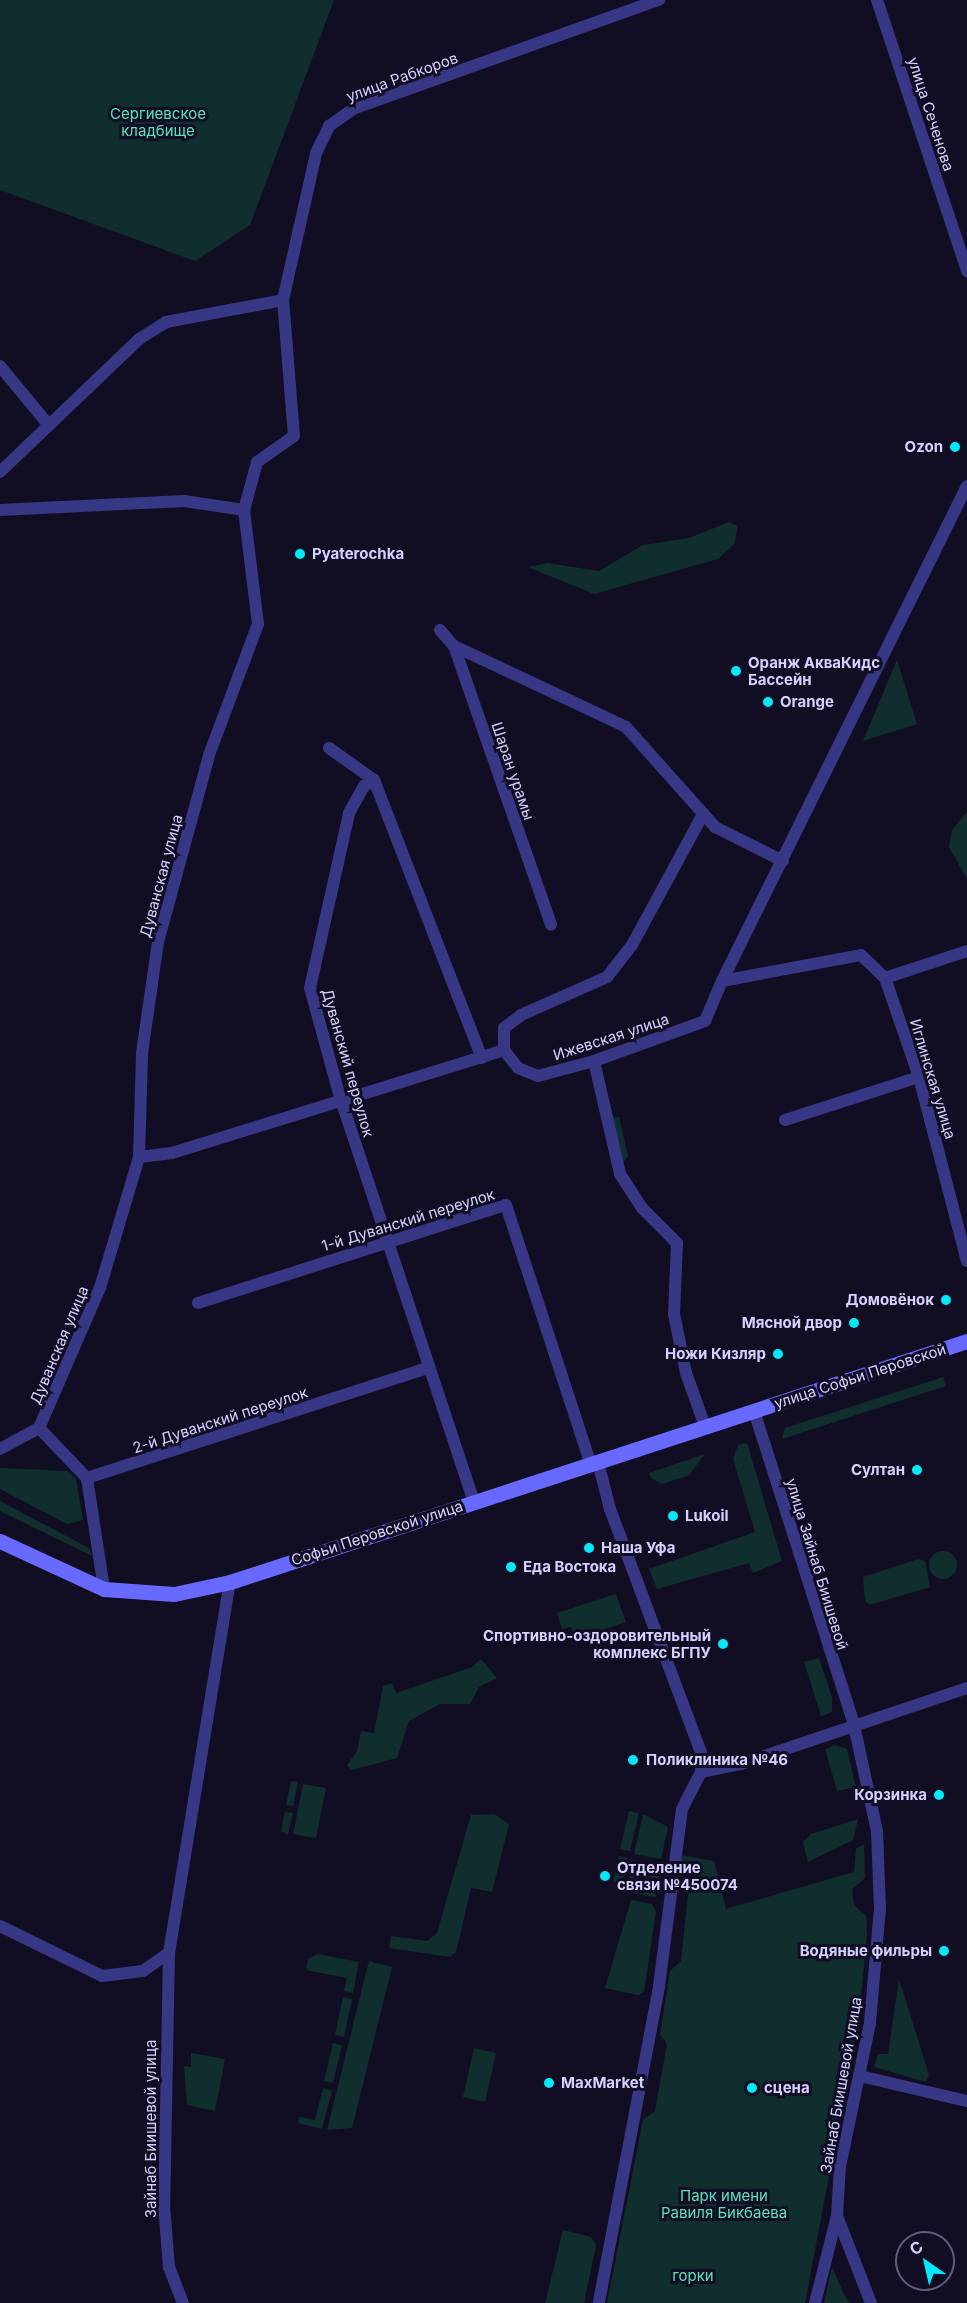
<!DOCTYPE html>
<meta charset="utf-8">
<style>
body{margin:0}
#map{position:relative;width:967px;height:2303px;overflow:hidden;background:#110e24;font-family:Inter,sans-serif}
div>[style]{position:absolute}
.green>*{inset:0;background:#102e2d}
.round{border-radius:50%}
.street>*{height:12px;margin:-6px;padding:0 6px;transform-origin:6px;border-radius:6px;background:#383785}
.secondary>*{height:15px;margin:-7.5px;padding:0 7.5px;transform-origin:7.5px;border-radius:7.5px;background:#6869ff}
.dots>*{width:16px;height:16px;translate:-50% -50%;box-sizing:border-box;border:3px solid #110e24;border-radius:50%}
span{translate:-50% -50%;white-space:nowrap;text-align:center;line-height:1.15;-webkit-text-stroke:6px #110e24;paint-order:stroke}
.street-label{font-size:15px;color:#d5d1ff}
.park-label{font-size:15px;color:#59e3bc}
.poi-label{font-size:15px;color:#d5d1ff;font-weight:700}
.right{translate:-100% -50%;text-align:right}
.left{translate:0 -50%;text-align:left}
.north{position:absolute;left:895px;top:2231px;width:60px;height:60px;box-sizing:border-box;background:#110e24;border:2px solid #5f5c7c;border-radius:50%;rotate:326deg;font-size:16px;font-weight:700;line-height:24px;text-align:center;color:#d5d1ff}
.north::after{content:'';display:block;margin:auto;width:21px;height:27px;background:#00eafc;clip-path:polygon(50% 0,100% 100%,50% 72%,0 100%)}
</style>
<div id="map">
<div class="green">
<i style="clip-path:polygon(0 0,334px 0,250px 225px,195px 261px,0 190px)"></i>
<i style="clip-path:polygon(729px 522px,738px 526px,734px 544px,718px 559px,594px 594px,528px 567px,547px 563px,599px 571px,643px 545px,689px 538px)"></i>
<i style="clip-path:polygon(897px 660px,917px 724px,863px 741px)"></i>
<i style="clip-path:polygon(967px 812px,967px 879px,949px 847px,952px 830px)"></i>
<i style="clip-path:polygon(619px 1117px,628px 1156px,623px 1162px,612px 1118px)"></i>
<i style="clip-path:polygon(943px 1377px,946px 1386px,782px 1439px,785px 1428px)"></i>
<i style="clip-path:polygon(747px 1443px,782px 1561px,753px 1573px,749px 1563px,657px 1589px,649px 1569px,755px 1532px,733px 1459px,738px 1445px)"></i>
<i style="clip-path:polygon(705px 1454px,689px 1475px,662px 1484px,651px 1478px,649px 1473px)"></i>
<i style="clip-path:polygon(0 1468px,67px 1471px,76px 1479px,83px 1520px,67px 1524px,0 1489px)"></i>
<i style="clip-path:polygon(0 1501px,89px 1548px,92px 1556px,0 1511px)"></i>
<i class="round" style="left:929px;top:1551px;width:28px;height:28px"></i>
<i style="clip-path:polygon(918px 1559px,925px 1561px,930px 1587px,870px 1605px,865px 1601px,863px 1577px)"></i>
<i style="clip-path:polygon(616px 1594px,626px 1622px,575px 1639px,571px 1627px,562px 1629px,557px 1613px)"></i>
<i style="clip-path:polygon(819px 1658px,832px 1697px,832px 1712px,821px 1716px,804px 1662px)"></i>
<i style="clip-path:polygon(481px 1659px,497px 1678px,479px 1687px,470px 1704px,440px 1704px,409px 1721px,397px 1758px,352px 1770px,347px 1765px,357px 1751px,361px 1731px,374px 1733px,383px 1686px,392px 1683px,396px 1693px,472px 1667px)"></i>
<i style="clip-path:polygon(835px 1745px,847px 1749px,856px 1787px,837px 1791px,825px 1749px)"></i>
<i style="clip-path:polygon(291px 1781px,298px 1782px,293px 1806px,286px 1805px)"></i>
<i style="clip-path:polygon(303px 1784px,326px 1788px,316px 1838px,293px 1834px)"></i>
<i style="clip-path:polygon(629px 1811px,639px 1813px,630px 1851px,620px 1849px)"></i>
<i style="clip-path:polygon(285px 1812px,293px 1813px,288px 1835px,281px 1831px)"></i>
<i style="clip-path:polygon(494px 1814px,509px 1824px,492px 1892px,471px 1888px,456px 1952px,450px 1957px,389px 1948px,391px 1936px,427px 1941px,437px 1933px,471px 1815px)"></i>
<i style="clip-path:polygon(643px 1814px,668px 1827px,661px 1859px,634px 1854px)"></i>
<i style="clip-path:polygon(858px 1819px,853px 1840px,808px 1862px,803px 1842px,811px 1834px)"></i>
<i style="clip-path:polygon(864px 1845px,865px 1878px,852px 1889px,854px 1905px,866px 1916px,867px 1934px,859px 2018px,805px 2303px,607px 2303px,643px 2120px,655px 2111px,667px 2044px,660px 2034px,670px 1971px,681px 1961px,689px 1886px,678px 1871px,681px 1855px,714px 1861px,726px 1909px,854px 1872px,856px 1848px)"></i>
<i style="clip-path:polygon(619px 1856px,627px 1858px,622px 1884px,613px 1882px)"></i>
<i style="clip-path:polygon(633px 1860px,661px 1865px,655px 1897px,626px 1892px)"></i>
<i style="clip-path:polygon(631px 1900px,652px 1904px,656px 1911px,644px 1992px,638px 1995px,605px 1988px)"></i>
<i style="clip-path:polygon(318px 1954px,359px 1962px,353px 1993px,344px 1991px,347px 1978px,306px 1970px,308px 1959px)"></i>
<i style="clip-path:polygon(369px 1961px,392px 1967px,352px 2128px,327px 2130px)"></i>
<i style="clip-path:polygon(899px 1979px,929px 2075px,926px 2082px,874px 2067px,878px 2054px,888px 2054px)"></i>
<i style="clip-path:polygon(343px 1997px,352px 1999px,344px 2037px,335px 2035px)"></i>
<i style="clip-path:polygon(333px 2043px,342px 2045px,333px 2083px,324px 2081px)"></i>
<i style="clip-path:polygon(474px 2048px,496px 2053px,485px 2102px,463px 2097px)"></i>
<i style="clip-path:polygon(191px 2053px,225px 2059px,215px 2111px,187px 2105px,184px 2066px,191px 2067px)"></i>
<i style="clip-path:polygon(323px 2088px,332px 2091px,322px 2129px,298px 2123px,299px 2117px,315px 2120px)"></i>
<i style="clip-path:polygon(563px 2230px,591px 2237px,596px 2245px,584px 2303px,545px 2303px)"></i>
<i style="clip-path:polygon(832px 2267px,843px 2292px,849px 2303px,824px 2303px)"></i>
</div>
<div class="street">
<i style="left:877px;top:0;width:286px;rotate:71.6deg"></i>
<i style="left:0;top:366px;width:74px;rotate:50.5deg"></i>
<i style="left:0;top:472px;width:192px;rotate:-43.7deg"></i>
<i style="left:139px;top:339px;width:32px;rotate:-32deg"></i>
<i style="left:166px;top:322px;width:119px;rotate:-10.6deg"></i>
<i style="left:0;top:510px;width:184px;rotate:-2.8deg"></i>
<i style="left:184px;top:501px;width:61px;rotate:8.5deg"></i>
<i style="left:440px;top:630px;width:21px;rotate:49deg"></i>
<i style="left:454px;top:646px;width:295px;rotate:70.8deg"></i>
<i style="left:454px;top:646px;width:190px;rotate:25.2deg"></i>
<i style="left:626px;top:727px;width:134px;rotate:48.3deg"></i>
<i style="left:715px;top:827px;width:76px;rotate:26.6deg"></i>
<i style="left:329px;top:748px;width:55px;rotate:35.4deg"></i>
<i style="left:885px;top:978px;width:86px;rotate:-18.2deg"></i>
<i style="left:722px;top:981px;width:552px;rotate:-63.67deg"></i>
<i style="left:504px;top:1050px;width:22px;rotate:-90deg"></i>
<i style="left:504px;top:1028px;width:21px;rotate:-37deg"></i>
<i style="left:521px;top:1015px;width:94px;rotate:-23.8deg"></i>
<i style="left:607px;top:977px;width:41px;rotate:-52deg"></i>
<i style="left:632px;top:945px;width:149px;rotate:-61.5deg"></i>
<i style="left:594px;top:1061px;width:116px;rotate:77deg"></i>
<i style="left:620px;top:1174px;width:40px;rotate:57.1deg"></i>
<i style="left:642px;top:1208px;width:49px;rotate:45deg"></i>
<i style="left:677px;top:1243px;width:71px;rotate:92.4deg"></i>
<i style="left:674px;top:1314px;width:60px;rotate:78.5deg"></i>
<i style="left:686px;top:1373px;width:56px;rotate:70.3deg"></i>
<i style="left:785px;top:1120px;width:141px;rotate:-17.8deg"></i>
<i style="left:139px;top:1157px;width:33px;rotate:-7deg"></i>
<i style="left:172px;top:1153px;width:348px;rotate:-17.2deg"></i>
<i style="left:504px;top:1050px;width:23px;rotate:52deg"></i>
<i style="left:518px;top:1068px;width:22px;rotate:22deg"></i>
<i style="left:538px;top:1076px;width:58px;rotate:-15deg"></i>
<i style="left:594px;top:1061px;width:118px;rotate:-19.8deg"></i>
<i style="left:705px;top:1021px;width:43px;rotate:-67deg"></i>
<i style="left:722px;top:981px;width:141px;rotate:-10.6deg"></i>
<i style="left:861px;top:955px;width:33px;rotate:44deg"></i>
<i style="left:885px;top:978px;width:105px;rotate:71deg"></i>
<i style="left:919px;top:1077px;width:190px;rotate:75.4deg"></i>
<i style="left:198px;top:1303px;width:323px;rotate:-17.7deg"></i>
<i style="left:506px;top:1205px;width:274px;rotate:71.9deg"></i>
<i style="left:754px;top:1411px;width:330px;rotate:72.3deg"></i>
<i style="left:854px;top:1725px;width:108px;rotate:77.8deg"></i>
<i style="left:877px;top:1831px;width:77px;rotate:87.8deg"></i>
<i style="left:880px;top:1908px;width:115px;rotate:95deg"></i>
<i style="left:870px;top:2023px;width:146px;rotate:101.8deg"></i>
<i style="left:840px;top:2166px;width:50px;rotate:93.4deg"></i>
<i style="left:837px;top:2216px;width:93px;rotate:68.7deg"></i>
<i style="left:39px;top:1428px;width:69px;rotate:46.2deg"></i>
<i style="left:87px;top:1478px;width:357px;rotate:-17.9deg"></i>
<i style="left:0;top:1449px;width:44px;rotate:-28.3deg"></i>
<i style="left:39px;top:1428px;width:153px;rotate:-66.5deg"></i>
<i style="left:100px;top:1288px;width:137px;rotate:-73.4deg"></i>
<i style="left:139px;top:1157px;width:104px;rotate:-88.3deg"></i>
<i style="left:142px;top:1053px;width:112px;rotate:-81.8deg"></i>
<i style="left:158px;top:942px;width:194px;rotate:-74.7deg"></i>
<i style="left:209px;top:755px;width:140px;rotate:-69.5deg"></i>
<i style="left:258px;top:624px;width:115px;rotate:-97deg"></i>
<i style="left:244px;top:510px;width:50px;rotate:-74.8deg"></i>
<i style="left:257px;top:462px;width:45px;rotate:-35.1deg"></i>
<i style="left:294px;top:436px;width:136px;rotate:-94.6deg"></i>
<i style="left:283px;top:300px;width:151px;rotate:-77.3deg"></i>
<i style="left:316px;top:153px;width:30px;rotate:-64deg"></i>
<i style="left:329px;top:126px;width:32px;rotate:-35deg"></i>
<i style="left:355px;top:108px;width:323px;rotate:-19.6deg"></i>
<i style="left:598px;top:1462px;width:49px;rotate:75.7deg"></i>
<i style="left:610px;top:1509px;width:259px;rotate:69.5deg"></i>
<i style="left:701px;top:1752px;width:20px;rotate:90deg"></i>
<i style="left:701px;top:1772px;width:42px;rotate:117.2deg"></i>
<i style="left:682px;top:1809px;width:179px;rotate:97.4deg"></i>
<i style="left:659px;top:1987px;width:322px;rotate:100.8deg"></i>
<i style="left:87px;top:1478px;width:112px;rotate:81.3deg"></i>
<i style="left:474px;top:1502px;width:422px;rotate:-108.3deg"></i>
<i style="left:341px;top:1101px;width:117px;rotate:-105.3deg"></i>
<i style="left:310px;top:988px;width:179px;rotate:-77.4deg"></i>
<i style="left:349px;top:813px;width:31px;rotate:-61deg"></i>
<i style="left:364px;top:786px;width:12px;rotate:-31deg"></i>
<i style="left:374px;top:780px;width:298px;rotate:68.8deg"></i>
<i style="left:701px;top:1772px;width:41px;rotate:-11.3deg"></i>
<i style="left:741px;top:1764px;width:238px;rotate:-18.6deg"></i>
<i style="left:0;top:1926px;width:114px;rotate:26.1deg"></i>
<i style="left:102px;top:1976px;width:41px;rotate:-7deg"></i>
<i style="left:143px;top:1971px;width:32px;rotate:-35deg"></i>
<i style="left:169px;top:1953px;width:376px;rotate:-80.7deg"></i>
<i style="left:169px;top:1953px;width:252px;rotate:91.1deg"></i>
<i style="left:164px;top:2205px;width:62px;rotate:85.4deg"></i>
<i style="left:169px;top:2267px;width:39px;rotate:69deg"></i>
<i style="left:860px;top:2076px;width:110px;rotate:13.2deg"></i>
<i style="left:815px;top:2303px;width:90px;rotate:-75.8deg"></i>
</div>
<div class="secondary">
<i style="left:0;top:1541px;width:115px;rotate:24.8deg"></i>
<i style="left:104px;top:1589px;width:70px;rotate:4.1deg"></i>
<i style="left:174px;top:1594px;width:57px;rotate:-12.1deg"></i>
<i style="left:230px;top:1582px;width:775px;rotate:-18.11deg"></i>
</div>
<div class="dots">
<i style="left:955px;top:447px;background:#00eafc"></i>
<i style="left:300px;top:554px;background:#00eafc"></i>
<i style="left:736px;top:671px;background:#00eafc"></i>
<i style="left:768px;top:702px;background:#00eafc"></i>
<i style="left:946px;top:1300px;background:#00eafc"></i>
<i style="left:854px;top:1323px;background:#00eafc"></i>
<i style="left:778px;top:1354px;background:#00eafc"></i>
<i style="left:917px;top:1470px;background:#00eafc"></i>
<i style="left:673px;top:1516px;background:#00eafc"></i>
<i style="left:589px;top:1548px;background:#00eafc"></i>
<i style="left:511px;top:1567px;background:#00eafc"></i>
<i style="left:723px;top:1644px;background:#00eafc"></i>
<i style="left:633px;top:1760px;background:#00eafc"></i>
<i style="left:939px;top:1795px;background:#00eafc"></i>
<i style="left:605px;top:1876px;background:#00eafc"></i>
<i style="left:944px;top:1951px;background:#00eafc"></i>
<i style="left:549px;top:2083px;background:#00eafc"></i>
<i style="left:752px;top:2088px;background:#00eafc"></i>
</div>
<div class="street-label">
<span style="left:402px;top:77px;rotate:-20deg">улица Рабкоров</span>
<span style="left:931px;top:114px;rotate:72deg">улица Сеченова</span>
<span style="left:513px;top:771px;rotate:71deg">Шаран урамы</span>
<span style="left:161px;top:876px;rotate:-75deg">Дуванская улица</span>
<span style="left:611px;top:1037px;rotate:-18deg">Ижевская улица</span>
<span style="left:348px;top:1063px;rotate:74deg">Дуванский переулок</span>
<span style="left:933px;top:1079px;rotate:73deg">Иглинская улица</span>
<span style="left:408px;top:1220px;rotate:-17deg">1-й Дуванский переулок</span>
<span style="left:59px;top:1345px;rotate:-67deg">Дуванская улица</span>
<span style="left:860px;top:1376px;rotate:-18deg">улица Софьи Перовской</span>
<span style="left:220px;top:1420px;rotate:-18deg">2-й Дуванский переулок</span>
<span style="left:377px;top:1533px;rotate:-18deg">Софьи Перовской улица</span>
<span style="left:817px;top:1564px;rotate:73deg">улица Зайнаб Биишевой</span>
<span style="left:841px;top:2085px;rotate:-80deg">Зайнаб Биишевой улица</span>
<span style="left:151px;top:2129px;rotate:-90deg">Зайнаб Биишевой улица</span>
</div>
<div class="park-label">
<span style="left:158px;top:122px">Сергиевское<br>кладбище</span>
<span style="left:724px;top:2204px">Парк имени<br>Равиля Бикбаева</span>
<span style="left:693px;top:2276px">горки</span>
</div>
<div class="poi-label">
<span class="right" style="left:943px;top:447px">Ozon</span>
<span class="left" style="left:312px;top:554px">Pyaterochka</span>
<span class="left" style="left:748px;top:671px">Оранж АкваКидс<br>Бассейн</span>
<span class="left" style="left:780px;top:702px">Orange</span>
<span class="right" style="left:934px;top:1300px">Домовёнок</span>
<span class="right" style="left:842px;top:1323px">Мясной двор</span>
<span class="right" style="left:766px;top:1354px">Ножи Кизляр</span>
<span class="right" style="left:905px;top:1470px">Султан</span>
<span class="left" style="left:685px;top:1516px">Lukoil</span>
<span class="left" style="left:601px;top:1548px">Наша Уфа</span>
<span class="left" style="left:523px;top:1567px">Еда Востока</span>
<span class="right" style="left:711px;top:1644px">Спортивно-оздоровительный<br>комплекс БГПУ</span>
<span class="left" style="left:646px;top:1760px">Поликлиника №46</span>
<span class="right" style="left:927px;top:1795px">Корзинка</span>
<span class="left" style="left:617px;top:1876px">Отделение<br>связи №450074</span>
<span class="right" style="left:932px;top:1951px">Водяные фильры</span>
<span class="left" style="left:561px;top:2083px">MaxMarket</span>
<span class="left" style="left:764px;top:2088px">сцена</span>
</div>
<div class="north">С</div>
</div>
